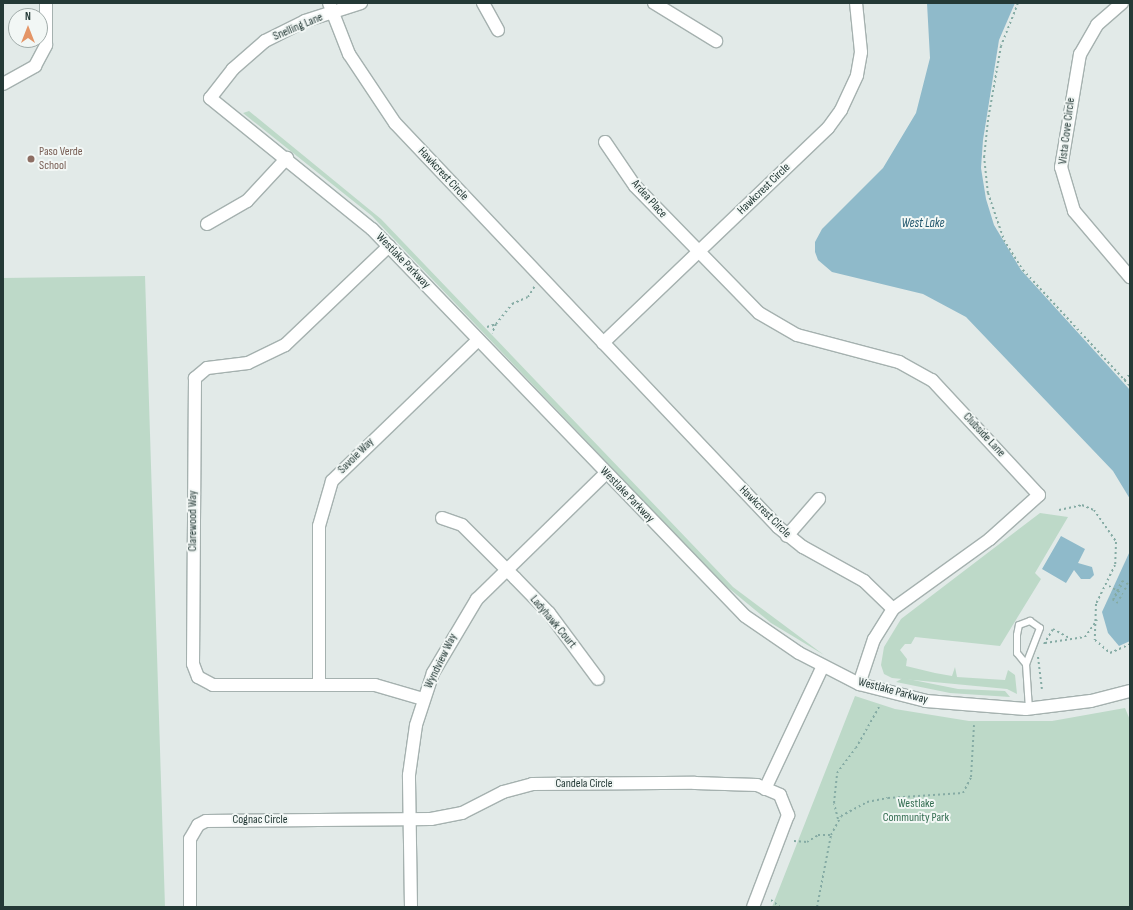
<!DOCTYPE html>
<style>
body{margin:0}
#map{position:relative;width:1133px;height:910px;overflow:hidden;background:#e2eae8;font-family:"Sofia Sans Condensed",sans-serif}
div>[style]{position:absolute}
.green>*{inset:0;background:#bdd9c8}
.water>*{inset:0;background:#8fbaca}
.path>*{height:2px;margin-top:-1px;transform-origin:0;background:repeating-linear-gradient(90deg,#85aba4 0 2px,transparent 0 5px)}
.roads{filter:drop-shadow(1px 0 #a5b1af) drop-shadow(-1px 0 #a5b1af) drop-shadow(0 1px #a5b1af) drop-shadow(0 -1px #a5b1af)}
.lane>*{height:6px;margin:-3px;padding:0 3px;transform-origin:3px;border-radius:3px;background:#fff}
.street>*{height:12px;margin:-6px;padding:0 6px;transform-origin:6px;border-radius:6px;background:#fff}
.dots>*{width:11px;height:11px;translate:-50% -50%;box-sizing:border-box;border:2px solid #f2f7f5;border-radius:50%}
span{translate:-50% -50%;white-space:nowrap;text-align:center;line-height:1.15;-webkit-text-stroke:4px #f2f7f5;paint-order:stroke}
.street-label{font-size:12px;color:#243936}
.education-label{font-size:12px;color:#785e54}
.left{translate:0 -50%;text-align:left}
.park-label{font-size:12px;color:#326c50}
.water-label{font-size:13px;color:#24596f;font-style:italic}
.frame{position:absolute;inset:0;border:4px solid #243936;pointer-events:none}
.north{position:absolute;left:8px;top:8px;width:40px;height:40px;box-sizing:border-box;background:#f2f7f5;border:1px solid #a0aba9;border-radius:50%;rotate:0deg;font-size:11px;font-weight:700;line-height:16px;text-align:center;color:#243936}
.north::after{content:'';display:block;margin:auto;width:14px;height:18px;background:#e49566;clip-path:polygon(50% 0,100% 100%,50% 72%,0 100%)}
</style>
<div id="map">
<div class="green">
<i style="clip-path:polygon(249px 111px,381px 219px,733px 587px,824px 655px,771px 623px,720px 581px,372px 216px,243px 113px)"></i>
<i style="clip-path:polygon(145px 276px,165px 907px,3px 907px,3px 278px)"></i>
<i style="clip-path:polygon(1040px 513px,1068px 517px,1035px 573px,1041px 579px,1000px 646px,915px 637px,911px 644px,905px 644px,900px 650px,907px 659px,906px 666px,935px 673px,952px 676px,955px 667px,957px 677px,1005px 680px,1008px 670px,1015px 675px,1017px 694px,1007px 689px,892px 678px,884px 674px,881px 665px,884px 647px,901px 619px)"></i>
<i style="clip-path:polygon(903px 678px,958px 689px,1005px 691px,1010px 697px,950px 693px,896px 682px)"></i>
<i style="clip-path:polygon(855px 696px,895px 709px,969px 721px,1052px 721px,1125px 708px,1130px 720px,1130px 907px,772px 907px)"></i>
</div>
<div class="water">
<i style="clip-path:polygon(927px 3px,1015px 3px,999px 40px,983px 140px,981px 168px,986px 199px,994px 225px,1021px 270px,1130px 390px,1130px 499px,1113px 471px,966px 317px,923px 294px,832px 272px,818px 260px,815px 252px,815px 242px,822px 229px,883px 168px,916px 113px,930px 58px)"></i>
<i style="clip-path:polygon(1061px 536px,1085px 549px,1078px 563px,1092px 567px,1094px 575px,1090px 579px,1081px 579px,1074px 570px,1066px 583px,1042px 569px)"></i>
<i style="clip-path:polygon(1130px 551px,1130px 641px,1119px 646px,1108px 633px,1102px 612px)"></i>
</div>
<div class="path">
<i style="left:1018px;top:3px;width:46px;rotate:111.6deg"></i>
<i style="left:1001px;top:46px;width:75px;rotate:100deg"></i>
<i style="left:988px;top:120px;width:36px;rotate:96deg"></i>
<i style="left:984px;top:156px;width:37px;rotate:84deg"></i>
<i style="left:988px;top:193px;width:50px;rotate:71.2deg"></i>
<i style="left:1004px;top:240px;width:36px;rotate:58deg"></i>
<i style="left:1023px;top:270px;width:158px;rotate:47.3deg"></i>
<i style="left:496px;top:324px;width:26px;rotate:-51deg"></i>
<i style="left:512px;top:304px;width:17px;rotate:-24deg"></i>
<i style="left:528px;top:297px;width:13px;rotate:-58deg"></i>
<i style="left:487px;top:327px;width:9px;rotate:-18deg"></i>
<i style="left:496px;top:324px;width:10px;rotate:114deg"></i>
<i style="left:1124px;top:380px;width:8px;rotate:-45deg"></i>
<i style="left:1059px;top:510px;width:24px;rotate:-12deg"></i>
<i style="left:1082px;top:505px;width:13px;rotate:23deg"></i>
<i style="left:1094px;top:510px;width:39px;rotate:55deg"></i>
<i style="left:1116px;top:542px;width:23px;rotate:92deg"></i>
<i style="left:1115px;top:565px;width:43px;rotate:116deg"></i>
<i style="left:1096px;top:604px;width:36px;rotate:92deg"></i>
<i style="left:1095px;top:640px;width:20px;rotate:41deg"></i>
<i style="left:1110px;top:653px;width:22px;rotate:-24deg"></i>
<i style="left:1109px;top:586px;width:16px;rotate:30deg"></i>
<i style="left:1120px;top:586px;width:7px;rotate:27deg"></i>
<i style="left:1115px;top:595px;width:7px;rotate:27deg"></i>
<i style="left:1118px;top:603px;width:6px;rotate:-149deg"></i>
<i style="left:1113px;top:600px;width:21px;rotate:-65deg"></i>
<i style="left:1122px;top:581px;width:7px;rotate:27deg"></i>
<i style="left:1045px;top:643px;width:40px;rotate:-8.5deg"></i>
<i style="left:1085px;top:637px;width:21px;rotate:-55deg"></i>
<i style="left:1044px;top:644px;width:17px;rotate:-59deg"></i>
<i style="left:1053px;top:629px;width:21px;rotate:29deg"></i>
<i style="left:1038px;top:657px;width:32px;rotate:83deg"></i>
<i style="left:838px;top:819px;width:16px;rotate:-104deg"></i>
<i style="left:834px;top:803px;width:30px;rotate:-84deg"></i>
<i style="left:837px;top:773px;width:31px;rotate:-53deg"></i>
<i style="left:856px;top:748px;width:47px;rotate:-60.7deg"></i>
<i style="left:794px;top:841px;width:13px;rotate:4deg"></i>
<i style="left:807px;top:842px;width:13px;rotate:-32deg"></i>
<i style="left:818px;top:835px;width:13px"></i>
<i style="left:771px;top:900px;width:11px;rotate:38deg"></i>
<i style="left:817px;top:907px;width:73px;rotate:-79deg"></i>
<i style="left:831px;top:835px;width:21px;rotate:-62deg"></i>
<i style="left:841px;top:816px;width:30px;rotate:-28deg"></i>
<i style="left:867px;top:802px;width:21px;rotate:-11deg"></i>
<i style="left:888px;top:798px;width:75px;rotate:-3.8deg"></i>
<i style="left:963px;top:793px;width:18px;rotate:-63deg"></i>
<i style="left:971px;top:777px;width:52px;rotate:-86.7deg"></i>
</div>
<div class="roads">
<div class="lane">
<i style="left:1026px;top:664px;width:14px;rotate:-129deg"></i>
<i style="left:1017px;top:653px;width:18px;rotate:-90deg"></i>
<i style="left:1017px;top:635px;width:10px;rotate:-79deg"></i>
<i style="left:1019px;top:625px;width:12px;rotate:-20deg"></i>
<i style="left:1030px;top:621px;width:12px;rotate:35deg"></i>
<i style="left:1040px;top:628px;width:39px;rotate:111deg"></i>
<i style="left:1026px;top:664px;width:45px;rotate:86.2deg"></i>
</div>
<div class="street">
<i style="left:329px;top:3px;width:55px;rotate:68.6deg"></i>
<i style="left:349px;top:54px;width:83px;rotate:56.3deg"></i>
<i style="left:395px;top:123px;width:557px;rotate:46.53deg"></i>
<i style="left:778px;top:527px;width:32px;rotate:39deg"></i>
<i style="left:803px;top:547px;width:70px;rotate:29.1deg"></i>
<i style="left:864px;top:581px;width:40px;rotate:44deg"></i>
<i style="left:361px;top:3px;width:59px;rotate:162.2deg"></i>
<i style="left:305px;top:21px;width:45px;rotate:153.4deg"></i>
<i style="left:265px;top:41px;width:43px;rotate:138.8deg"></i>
<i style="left:233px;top:69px;width:37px;rotate:128deg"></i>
<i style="left:210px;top:98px;width:208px;rotate:39deg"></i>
<i style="left:372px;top:229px;width:537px;rotate:46.06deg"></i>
<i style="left:745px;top:616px;width:65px;rotate:34.4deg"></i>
<i style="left:799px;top:653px;width:68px;rotate:27.3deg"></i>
<i style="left:859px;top:684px;width:69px;rotate:14.2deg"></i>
<i style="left:926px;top:701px;width:100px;rotate:4.6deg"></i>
<i style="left:1026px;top:709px;width:65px;rotate:-7deg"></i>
<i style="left:1091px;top:701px;width:40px;rotate:-14.4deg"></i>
<i style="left:483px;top:3px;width:31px;rotate:61deg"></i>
<i style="left:654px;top:3px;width:73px;rotate:31.5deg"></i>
<i style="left:1122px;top:3px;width:33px;rotate:139deg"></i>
<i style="left:1097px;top:25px;width:34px;rotate:120deg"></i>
<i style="left:1080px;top:54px;width:115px;rotate:99.5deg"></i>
<i style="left:1061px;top:167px;width:46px;rotate:73.5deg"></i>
<i style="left:1074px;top:211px;width:87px;rotate:49.7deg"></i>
<i style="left:3px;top:84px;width:37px;rotate:-29deg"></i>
<i style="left:35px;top:66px;width:24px;rotate:-62deg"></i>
<i style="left:46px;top:45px;width:42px;rotate:-90deg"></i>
<i style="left:605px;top:142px;width:53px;rotate:55.7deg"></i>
<i style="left:635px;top:186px;width:177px;rotate:45.7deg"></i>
<i style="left:759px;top:313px;width:44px;rotate:30.1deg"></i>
<i style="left:797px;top:335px;width:106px;rotate:14.8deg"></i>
<i style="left:899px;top:362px;width:38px;rotate:29deg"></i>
<i style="left:932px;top:380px;width:157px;rotate:47.1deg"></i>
<i style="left:1039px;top:495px;width:66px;rotate:138.1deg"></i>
<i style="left:990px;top:539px;width:120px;rotate:144.2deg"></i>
<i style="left:893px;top:609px;width:36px;rotate:122deg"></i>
<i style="left:874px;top:639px;width:47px;rotate:108.4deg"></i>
<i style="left:207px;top:224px;width:46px;rotate:-29.9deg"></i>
<i style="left:247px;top:201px;width:59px;rotate:-47.1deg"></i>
<i style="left:389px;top:246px;width:144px;rotate:136.4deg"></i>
<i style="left:285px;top:345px;width:41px;rotate:154.1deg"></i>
<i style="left:248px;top:363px;width:41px;rotate:173deg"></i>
<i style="left:207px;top:368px;width:16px;rotate:140deg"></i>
<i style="left:195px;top:378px;width:286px;rotate:90.4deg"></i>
<i style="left:193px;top:664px;width:14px;rotate:69deg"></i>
<i style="left:198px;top:677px;width:17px;rotate:28deg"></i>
<i style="left:213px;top:685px;width:162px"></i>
<i style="left:375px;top:685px;width:50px;rotate:16.3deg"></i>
<i style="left:603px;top:343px;width:311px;rotate:-43.7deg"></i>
<i style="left:828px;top:128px;width:22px;rotate:-54deg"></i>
<i style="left:841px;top:110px;width:38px;rotate:-65deg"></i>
<i style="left:857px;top:75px;width:23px;rotate:-80deg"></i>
<i style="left:861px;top:52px;width:49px;rotate:-95.8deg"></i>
<i style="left:442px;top:518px;width:21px;rotate:19deg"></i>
<i style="left:462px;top:525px;width:75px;rotate:45deg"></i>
<i style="left:515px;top:578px;width:49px;rotate:45.8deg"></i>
<i style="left:549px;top:613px;width:82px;rotate:53.4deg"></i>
<i style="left:787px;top:536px;width:49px;rotate:-49.1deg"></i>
<i style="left:319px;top:685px;width:159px;rotate:-90deg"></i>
<i style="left:319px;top:526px;width:47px;rotate:-73.9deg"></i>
<i style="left:332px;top:481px;width:203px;rotate:-44deg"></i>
<i style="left:765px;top:789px;width:136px;rotate:-64.8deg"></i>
<i style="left:190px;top:907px;width:68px;rotate:-90deg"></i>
<i style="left:190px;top:839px;width:16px;rotate:-60deg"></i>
<i style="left:198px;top:825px;width:9px;rotate:-27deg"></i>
<i style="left:206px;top:821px;width:225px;rotate:-0.5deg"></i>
<i style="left:431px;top:819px;width:32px;rotate:-11deg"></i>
<i style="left:462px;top:813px;width:46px;rotate:-27.1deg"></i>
<i style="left:503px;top:792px;width:30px;rotate:-15deg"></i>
<i style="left:532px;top:784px;width:163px;rotate:-0.4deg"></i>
<i style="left:695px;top:783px;width:62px;rotate:1.8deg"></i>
<i style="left:757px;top:785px;width:25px;rotate:23deg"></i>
<i style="left:780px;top:795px;width:22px;rotate:68deg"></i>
<i style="left:788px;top:815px;width:98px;rotate:110.8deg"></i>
<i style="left:411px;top:907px;width:132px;rotate:-90.9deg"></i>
<i style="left:409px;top:775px;width:50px;rotate:-82deg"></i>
<i style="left:416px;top:725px;width:55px;rotate:-71.9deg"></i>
<i style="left:433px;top:673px;width:86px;rotate:-59.3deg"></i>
<i style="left:477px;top:599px;width:180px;rotate:-44.3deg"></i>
</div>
</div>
<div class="dots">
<i style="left:31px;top:159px;background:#8d6e63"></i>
</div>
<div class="street-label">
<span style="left:298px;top:27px;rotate:-23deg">Snelling Lane</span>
<span style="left:1067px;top:131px;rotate:-83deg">Vista Cove Circle</span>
<span style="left:443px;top:174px;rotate:47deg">Hawkcrest Circle</span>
<span style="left:764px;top:189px;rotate:-44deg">Hawkcrest Circle</span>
<span style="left:649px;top:199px;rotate:48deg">Ardea Place</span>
<span style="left:403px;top:261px;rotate:46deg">Westlake Parkway</span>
<span style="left:984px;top:435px;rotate:47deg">Clubside Lane</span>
<span style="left:356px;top:456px;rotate:-45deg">Savoie Way</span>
<span style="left:627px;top:495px;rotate:46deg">Westlake Parkway</span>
<span style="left:765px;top:512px;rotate:45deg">Hawkcrest Circle</span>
<span style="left:193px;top:521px;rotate:-90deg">Clarewood Way</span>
<span style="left:553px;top:622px;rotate:50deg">Ladyhawk Court</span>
<span style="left:441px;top:661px;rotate:-64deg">Wyndview Way</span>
<span style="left:893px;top:691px;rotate:15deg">Westlake Parkway</span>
<span style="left:584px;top:784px">Candela Circle</span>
<span style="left:260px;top:820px">Cognac Circle</span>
</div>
<div class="education-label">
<span class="left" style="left:39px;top:159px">Paso Verde<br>School</span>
</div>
<div class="park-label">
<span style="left:916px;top:811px">Westlake<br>Community Park</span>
</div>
<div class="water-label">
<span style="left:923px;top:223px">West Lake</span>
</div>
<div class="frame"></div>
<div class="north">N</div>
</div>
